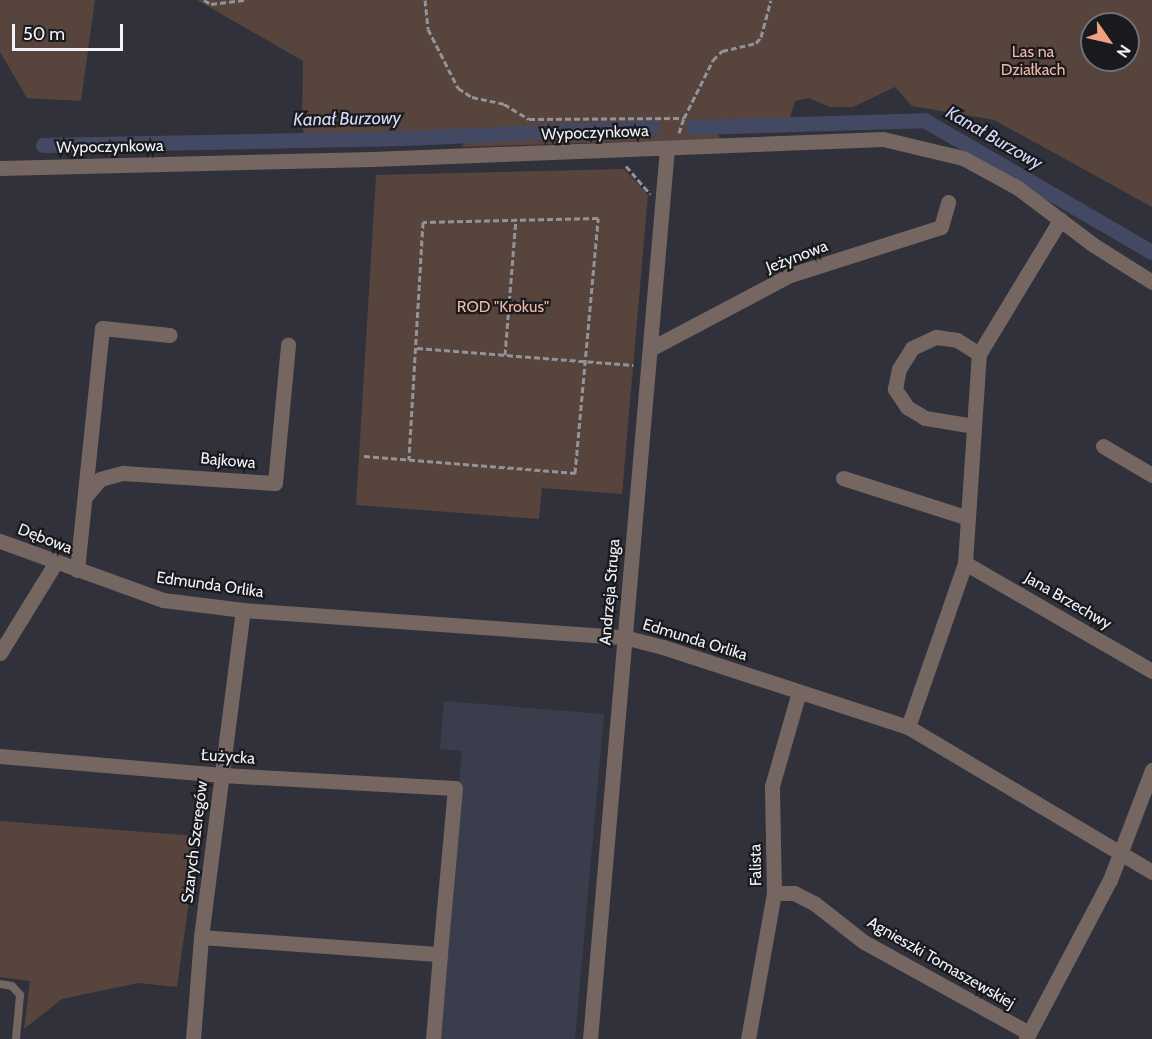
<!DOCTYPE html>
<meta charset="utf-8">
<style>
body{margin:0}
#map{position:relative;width:1152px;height:1039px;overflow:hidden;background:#30313a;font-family:Cabin,sans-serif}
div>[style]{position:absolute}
.built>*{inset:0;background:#3a3d4b}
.green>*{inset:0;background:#56443d}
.canal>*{height:15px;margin:-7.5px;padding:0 7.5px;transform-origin:7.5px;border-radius:7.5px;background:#444963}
.path>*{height:3px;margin-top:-1.5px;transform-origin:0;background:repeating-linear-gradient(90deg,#92939b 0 6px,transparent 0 9px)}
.lane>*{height:8px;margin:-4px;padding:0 4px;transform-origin:4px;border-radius:4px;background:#756661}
.street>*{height:15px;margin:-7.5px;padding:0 7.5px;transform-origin:7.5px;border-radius:7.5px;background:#756661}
span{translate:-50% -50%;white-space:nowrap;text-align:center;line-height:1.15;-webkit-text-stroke:4.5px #191a1e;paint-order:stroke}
.park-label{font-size:16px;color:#f2b7a0}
.street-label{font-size:16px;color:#f2f3f9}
.water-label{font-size:18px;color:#d3d9f9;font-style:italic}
.north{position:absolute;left:1080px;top:12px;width:60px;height:60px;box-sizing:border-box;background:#191a1e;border:2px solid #707176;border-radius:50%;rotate:124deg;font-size:16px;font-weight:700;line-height:24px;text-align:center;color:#f2f3f9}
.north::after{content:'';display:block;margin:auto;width:21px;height:27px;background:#f2a080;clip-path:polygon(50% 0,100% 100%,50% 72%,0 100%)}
.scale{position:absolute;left:12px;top:24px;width:111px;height:27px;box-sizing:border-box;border:3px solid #f2f3f9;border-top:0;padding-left:8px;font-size:18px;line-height:21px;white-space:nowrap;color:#f2f3f9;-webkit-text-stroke:4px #191a1e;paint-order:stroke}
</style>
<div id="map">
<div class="built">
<i style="clip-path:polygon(444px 701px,604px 714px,575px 1039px,436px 1039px,462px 751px,440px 749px)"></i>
</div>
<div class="green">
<i style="clip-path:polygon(0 0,95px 0,81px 101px,27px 98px,0 52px)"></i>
<i style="clip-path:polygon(evenodd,197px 0,1152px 0,1152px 207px,994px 120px,912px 106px,895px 87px,853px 107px,830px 107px,809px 98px,795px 101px,790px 118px,714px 122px,720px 139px,462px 147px,473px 129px,454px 137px,308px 145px,302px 127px,303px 61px,197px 0,1092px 24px,1128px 24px,1128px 60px,1092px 60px,1092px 24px)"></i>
<i style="clip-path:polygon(624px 169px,648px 195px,622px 494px,542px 488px,539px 519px,356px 505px,376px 175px)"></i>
<i style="clip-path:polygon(0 821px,198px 836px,177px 987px,138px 983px,62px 999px,24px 1029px,30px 981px,0 977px)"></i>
</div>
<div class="canal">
<i style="left:693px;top:127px;width:231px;rotate:-1.7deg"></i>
<i style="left:924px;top:120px;width:263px;rotate:30.1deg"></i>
<i style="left:43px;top:145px;width:361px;rotate:-1.1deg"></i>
<i style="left:404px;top:138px;width:248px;rotate:-2.5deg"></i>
</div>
<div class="path">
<i style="left:204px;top:0;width:8px;rotate:30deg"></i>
<i style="left:211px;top:4px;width:35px;rotate:-7deg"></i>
<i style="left:425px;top:0;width:29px;rotate:84deg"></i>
<i style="left:428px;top:29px;width:66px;rotate:63deg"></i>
<i style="left:458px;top:88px;width:17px;rotate:33deg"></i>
<i style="left:472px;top:97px;width:33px;rotate:12deg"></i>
<i style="left:504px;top:104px;width:29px;rotate:31deg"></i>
<i style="left:529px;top:119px;width:155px;rotate:-0.4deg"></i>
<i style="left:684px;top:118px;width:65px;rotate:-63.4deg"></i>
<i style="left:713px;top:60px;width:13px;rotate:-45deg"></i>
<i style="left:722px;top:51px;width:35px;rotate:-13deg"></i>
<i style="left:756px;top:43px;width:8px;rotate:-50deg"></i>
<i style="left:761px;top:37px;width:38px;rotate:-75deg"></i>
<i style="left:679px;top:133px;width:16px;rotate:-72deg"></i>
<i style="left:626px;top:166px;width:37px;rotate:49deg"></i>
<i style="left:417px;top:348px;width:217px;rotate:4.5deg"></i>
<i style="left:505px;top:355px;width:136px;rotate:-85.4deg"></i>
<i style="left:364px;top:456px;width:212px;rotate:4.6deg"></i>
<i style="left:575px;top:473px;width:256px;rotate:-84.8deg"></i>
<i style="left:598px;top:218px;width:175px;rotate:178.7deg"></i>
<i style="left:423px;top:222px;width:238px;rotate:93.4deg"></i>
</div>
<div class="lane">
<i style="left:0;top:984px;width:12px;rotate:9deg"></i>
<i style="left:12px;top:986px;width:12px;rotate:48deg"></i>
<i style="left:20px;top:995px;width:44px;rotate:95.2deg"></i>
</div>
<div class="street">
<i style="left:0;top:168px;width:372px;rotate:-1.4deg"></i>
<i style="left:372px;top:159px;width:511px;rotate:-2.24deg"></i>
<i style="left:883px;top:139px;width:82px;rotate:13.4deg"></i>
<i style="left:963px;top:158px;width:63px;rotate:28.6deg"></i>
<i style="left:1018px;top:188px;width:93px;rotate:37.1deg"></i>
<i style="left:1092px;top:244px;width:71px;rotate:32.3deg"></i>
<i style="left:650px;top:349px;width:158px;rotate:-27.9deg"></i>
<i style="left:790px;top:275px;width:158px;rotate:-17.6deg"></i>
<i style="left:941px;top:227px;width:26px;rotate:-74deg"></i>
<i style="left:974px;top:426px;width:50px;rotate:-170.7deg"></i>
<i style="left:925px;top:418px;width:21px;rotate:-149deg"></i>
<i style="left:907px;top:407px;width:22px;rotate:-124deg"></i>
<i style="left:895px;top:389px;width:20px;rotate:-79deg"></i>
<i style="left:899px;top:369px;width:25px;rotate:-58deg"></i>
<i style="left:912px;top:348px;width:26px;rotate:-25deg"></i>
<i style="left:936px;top:337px;width:21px;rotate:8deg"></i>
<i style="left:957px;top:340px;width:26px;rotate:32deg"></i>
<i style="left:1103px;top:446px;width:57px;rotate:30.6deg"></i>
<i style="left:843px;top:478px;width:131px;rotate:17.7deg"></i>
<i style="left:85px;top:497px;width:23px;rotate:-50deg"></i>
<i style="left:100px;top:479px;width:24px;rotate:-15deg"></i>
<i style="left:123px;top:473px;width:152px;rotate:3.8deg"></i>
<i style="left:275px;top:483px;width:139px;rotate:-84.6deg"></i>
<i style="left:0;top:541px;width:173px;rotate:19.9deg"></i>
<i style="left:163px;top:600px;width:81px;rotate:7.1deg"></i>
<i style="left:243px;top:610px;width:382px;rotate:4.1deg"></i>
<i style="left:624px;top:637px;width:40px;rotate:14.4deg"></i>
<i style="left:663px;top:647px;width:258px;rotate:18.1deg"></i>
<i style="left:908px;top:727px;width:284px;rotate:30.7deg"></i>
<i style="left:965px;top:563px;width:216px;rotate:30deg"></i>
<i style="left:77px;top:570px;width:243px;rotate:-84.1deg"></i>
<i style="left:102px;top:328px;width:68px;rotate:5.9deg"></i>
<i style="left:0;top:653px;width:107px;rotate:-58.4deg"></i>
<i style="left:908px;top:727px;width:174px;rotate:-70.8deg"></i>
<i style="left:965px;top:563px;width:209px;rotate:-86.2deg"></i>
<i style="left:979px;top:354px;width:157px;rotate:-58.8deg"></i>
<i style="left:0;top:756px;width:223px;rotate:4.9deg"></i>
<i style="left:222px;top:775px;width:233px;rotate:3.2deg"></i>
<i style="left:455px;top:788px;width:167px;rotate:95.2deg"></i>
<i style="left:774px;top:893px;width:20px"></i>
<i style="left:794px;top:893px;width:22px;rotate:27deg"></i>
<i style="left:814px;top:903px;width:63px;rotate:38deg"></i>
<i style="left:864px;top:942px;width:188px;rotate:28.9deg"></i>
<i style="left:201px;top:937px;width:240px;rotate:4.1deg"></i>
<i style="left:440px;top:954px;width:85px;rotate:94.7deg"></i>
<i style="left:193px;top:1039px;width:102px;rotate:-85.5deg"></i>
<i style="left:201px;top:937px;width:330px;rotate:-82.7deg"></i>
<i style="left:590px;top:1039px;width:894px;rotate:-85.06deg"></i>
<i style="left:748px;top:1039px;width:148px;rotate:-79.9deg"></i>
<i style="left:774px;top:893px;width:107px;rotate:-91.1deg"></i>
<i style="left:772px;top:786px;width:98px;rotate:-74deg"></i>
<i style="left:1026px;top:1039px;width:180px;rotate:-62.2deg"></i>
<i style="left:1110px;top:880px;width:118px;rotate:-69.1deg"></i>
</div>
<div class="park-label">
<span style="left:1033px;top:61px">Las na<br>Działkach</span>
<span style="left:503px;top:307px">ROD "Krokus"</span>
</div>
<div class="street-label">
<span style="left:595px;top:133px;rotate:-2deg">Wypoczynkowa</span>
<span style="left:110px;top:147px;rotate:-1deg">Wypoczynkowa</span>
<span style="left:797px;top:257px;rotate:-21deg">Jeżynowa</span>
<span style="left:228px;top:461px;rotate:5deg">Bajkowa</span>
<span style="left:45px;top:539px;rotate:21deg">Dębowa</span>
<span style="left:210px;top:585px;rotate:8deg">Edmunda Orlika</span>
<span style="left:610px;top:592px;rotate:-85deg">Andrzeja Struga</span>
<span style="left:1068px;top:601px;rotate:30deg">Jana Brzechwy</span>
<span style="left:695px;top:640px;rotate:17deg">Edmunda Orlika</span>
<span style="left:228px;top:757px;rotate:4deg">Łużycka</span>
<span style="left:195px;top:842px;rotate:-83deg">Szarych Szeregów</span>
<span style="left:756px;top:865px;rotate:-91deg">Falista</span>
<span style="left:941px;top:963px;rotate:30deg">Agnieszki Tomaszewskiej</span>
</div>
<div class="water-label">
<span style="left:347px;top:119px;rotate:-1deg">Kanał Burzowy</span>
<span style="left:994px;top:138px;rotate:30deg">Kanał Burzowy</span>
</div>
<div class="north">N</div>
<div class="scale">50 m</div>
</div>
